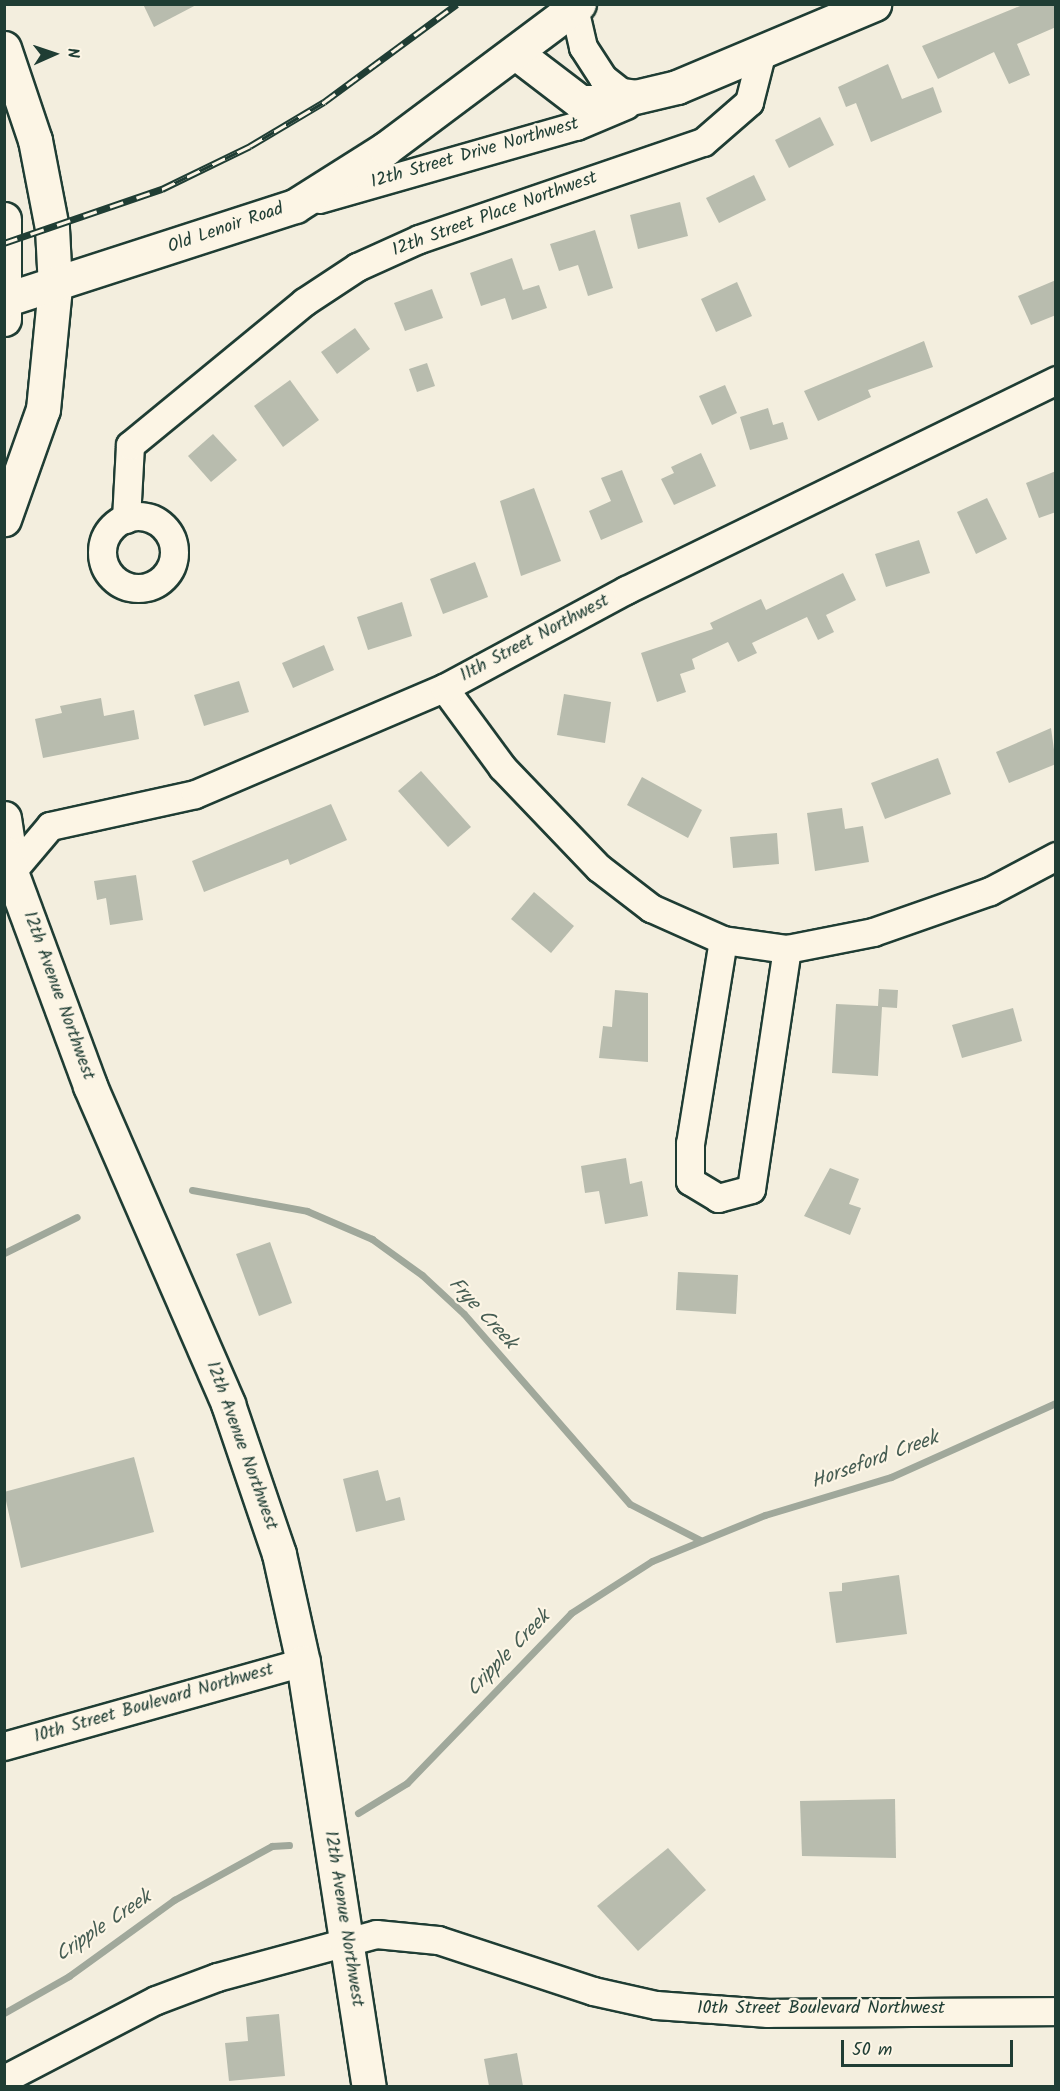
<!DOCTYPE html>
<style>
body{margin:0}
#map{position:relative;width:1060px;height:2091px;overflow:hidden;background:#f3eede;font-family:Kalam,sans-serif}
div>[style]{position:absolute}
.stream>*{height:7px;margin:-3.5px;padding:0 3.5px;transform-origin:3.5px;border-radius:3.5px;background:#a0a89b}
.building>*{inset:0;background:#b8bcae}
.roads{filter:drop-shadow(2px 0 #1f3d34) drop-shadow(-2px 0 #1f3d34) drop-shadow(0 2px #1f3d34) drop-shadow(0 -2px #1f3d34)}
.minor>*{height:27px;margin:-13.5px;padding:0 13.5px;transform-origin:13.5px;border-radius:13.5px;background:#fcf5e5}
.minor>.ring{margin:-13.5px;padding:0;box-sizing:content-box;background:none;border:27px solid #fcf5e5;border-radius:50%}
.tertiary>*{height:33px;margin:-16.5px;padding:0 16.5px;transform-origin:16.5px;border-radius:16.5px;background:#fcf5e5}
.secondary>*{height:33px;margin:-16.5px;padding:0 16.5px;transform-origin:16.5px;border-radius:16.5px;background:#fcf5e5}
.rail>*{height:7px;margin-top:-3.5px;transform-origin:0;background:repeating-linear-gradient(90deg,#fcf5e5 0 14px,#1f3d34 0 28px);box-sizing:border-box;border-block:2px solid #1f3d34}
span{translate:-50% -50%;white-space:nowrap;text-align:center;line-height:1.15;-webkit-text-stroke:4.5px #fcf5e5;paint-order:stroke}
.street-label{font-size:18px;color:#1f3d34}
.water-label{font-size:20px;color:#465d53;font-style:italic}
.frame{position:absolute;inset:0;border:6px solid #1f3d34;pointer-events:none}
.north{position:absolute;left:24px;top:24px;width:60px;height:60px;-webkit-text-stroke:4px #fcf5e5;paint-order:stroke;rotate:87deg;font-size:16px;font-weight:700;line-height:24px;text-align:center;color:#1f3d34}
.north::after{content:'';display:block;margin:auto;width:21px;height:27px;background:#1f3d34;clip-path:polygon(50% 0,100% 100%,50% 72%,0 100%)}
.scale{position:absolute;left:841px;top:2040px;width:172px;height:27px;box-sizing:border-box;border:3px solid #1f3d34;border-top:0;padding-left:8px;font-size:18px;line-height:21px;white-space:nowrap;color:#1f3d34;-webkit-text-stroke:4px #fcf5e5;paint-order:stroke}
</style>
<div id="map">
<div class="stream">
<i style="left:192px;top:1190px;width:117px;rotate:10.3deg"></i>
<i style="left:307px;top:1211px;width:71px;rotate:23.3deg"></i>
<i style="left:372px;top:1239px;width:62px;rotate:35.8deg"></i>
<i style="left:422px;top:1275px;width:57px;rotate:42.9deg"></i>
<i style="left:464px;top:1314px;width:252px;rotate:48.9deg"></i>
<i style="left:630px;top:1504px;width:79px;rotate:27.2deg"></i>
<i style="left:4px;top:1253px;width:81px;rotate:-26.3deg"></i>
<i style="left:358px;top:1813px;width:57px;rotate:-31.5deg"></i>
<i style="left:407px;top:1783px;width:236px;rotate:-46deg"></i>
<i style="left:571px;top:1613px;width:96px;rotate:-32.7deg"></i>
<i style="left:652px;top:1561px;width:122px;rotate:-22.2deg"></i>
<i style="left:765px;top:1515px;width:132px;rotate:-16.8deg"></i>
<i style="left:891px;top:1477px;width:181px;rotate:-24.2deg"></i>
<i style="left:4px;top:2013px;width:75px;rotate:-29.6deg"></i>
<i style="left:69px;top:1976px;width:130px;rotate:-35.9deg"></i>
<i style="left:174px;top:1900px;width:112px;rotate:-28.9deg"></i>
<i style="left:272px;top:1846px;width:17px;rotate:-3deg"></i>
</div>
<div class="building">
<i style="clip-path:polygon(143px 4px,198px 4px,154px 27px)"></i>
<i style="clip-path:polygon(1025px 4px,1053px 4px,1056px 11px,1056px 27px,1017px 44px,1030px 75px,1009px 84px,994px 52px,938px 79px,922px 46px)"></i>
<i style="clip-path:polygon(888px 64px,902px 99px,933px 87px,942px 112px,871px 142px,856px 103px,846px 107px,838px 87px)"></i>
<i style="clip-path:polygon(820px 117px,834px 145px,789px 168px,775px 140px)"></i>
<i style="clip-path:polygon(754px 175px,766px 200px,719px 223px,706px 198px)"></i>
<i style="clip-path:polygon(680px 202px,688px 236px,638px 249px,630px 215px)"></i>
<i style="clip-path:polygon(595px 230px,613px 288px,588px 296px,578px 265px,559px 271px,550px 244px)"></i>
<i style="clip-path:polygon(512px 258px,523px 290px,539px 285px,547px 308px,512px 320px,505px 298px,481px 306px,470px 273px)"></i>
<i style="clip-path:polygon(1056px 280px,1056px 315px,1031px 325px,1018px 296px)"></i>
<i style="clip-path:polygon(737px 282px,752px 316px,716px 332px,701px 299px)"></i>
<i style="clip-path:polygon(432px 289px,443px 318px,405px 331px,394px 303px)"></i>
<i style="clip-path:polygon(355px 328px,370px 349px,337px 374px,321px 352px)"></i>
<i style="clip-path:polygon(924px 341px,933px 367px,868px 390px,871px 397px,818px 421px,804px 391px)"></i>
<i style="clip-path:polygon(427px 363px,435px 386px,417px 392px,409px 369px)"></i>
<i style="clip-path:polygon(290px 380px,319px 420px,283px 447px,254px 406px)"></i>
<i style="clip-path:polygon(725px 385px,737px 413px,712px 425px,699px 396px)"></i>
<i style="clip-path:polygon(768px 408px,773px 425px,783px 422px,788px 439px,750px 450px,740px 417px)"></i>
<i style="clip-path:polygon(213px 434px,237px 460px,211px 482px,188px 456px)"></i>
<i style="clip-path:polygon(701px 453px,716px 486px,674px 505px,661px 479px,674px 473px,671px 467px)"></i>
<i style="clip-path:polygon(622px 470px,643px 522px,601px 540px,589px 511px,611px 501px,601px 478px)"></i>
<i style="clip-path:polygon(1056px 471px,1056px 512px,1039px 518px,1026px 483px)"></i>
<i style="clip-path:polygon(534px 488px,561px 561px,521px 576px,500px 501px)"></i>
<i style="clip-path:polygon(987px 498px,1007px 539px,976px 554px,957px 512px)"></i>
<i style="clip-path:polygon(919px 540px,930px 573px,886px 587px,875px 554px)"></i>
<i style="clip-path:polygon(475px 562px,488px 597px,443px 614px,430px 579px)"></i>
<i style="clip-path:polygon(843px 573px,856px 600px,826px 615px,834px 632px,818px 640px,807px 617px,752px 643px,757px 653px,738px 662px,728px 642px,692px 659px,695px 669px,680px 674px,686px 692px,657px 702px,641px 653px,713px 629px,710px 623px,761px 599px,766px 610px)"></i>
<i style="clip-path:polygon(402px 602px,412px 636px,368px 650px,357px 617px)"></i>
<i style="clip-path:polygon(324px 645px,334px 670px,293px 688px,282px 663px)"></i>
<i style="clip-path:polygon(239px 681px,249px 712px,204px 726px,194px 695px)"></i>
<i style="clip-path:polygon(564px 694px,611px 702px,605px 743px,557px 735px)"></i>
<i style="clip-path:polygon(101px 698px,104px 716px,134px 710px,139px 739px,43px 758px,35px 719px,62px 713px,60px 706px)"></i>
<i style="clip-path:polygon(1051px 728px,1056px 764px,1009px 783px,996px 752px)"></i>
<i style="clip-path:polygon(938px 758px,951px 794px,885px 819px,871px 783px)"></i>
<i style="clip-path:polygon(421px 771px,471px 827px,448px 847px,398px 791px)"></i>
<i style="clip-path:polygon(642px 777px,702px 810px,688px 838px,627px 805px)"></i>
<i style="clip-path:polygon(331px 804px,347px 840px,290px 865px,288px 859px,204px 892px,192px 861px)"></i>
<i style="clip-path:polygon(842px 808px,845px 829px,863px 826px,869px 862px,815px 871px,807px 813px)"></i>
<i style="clip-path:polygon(777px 833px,779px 864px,733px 868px,730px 837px)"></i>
<i style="clip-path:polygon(136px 875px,143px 920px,110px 925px,106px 898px,97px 900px,94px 881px)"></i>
<i style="clip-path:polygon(534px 892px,574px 926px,551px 953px,511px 919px)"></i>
<i style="clip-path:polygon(879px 989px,898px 990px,897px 1008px,882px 1007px,878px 1076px,832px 1073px,836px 1004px,878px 1006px)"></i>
<i style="clip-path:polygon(615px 990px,648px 993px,648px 1062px,599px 1058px,603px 1026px,612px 1027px)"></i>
<i style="clip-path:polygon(1013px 1008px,1022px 1041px,962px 1058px,952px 1025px)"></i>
<i style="clip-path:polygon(626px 1158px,630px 1184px,642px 1181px,648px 1216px,605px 1224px,599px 1191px,585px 1193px,581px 1166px)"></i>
<i style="clip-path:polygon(830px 1168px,859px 1179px,849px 1204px,861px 1208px,850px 1235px,804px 1216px)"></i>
<i style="clip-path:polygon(270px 1242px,292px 1303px,259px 1316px,236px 1254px)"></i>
<i style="clip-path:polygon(678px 1272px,738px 1275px,736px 1314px,676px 1310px)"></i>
<i style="clip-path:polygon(134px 1457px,154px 1532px,21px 1568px,4px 1492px)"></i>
<i style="clip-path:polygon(378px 1470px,386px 1501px,400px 1497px,405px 1520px,356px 1532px,343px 1479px)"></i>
<i style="clip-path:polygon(899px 1575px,907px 1634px,836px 1643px,829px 1592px,842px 1591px,842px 1583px)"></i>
<i style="clip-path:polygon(895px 1799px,896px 1858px,802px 1856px,800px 1801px)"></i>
<i style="clip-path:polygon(668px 1848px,706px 1890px,638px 1951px,597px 1906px)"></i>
<i style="clip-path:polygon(279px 2014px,285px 2076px,229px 2081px,225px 2043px,248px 2041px,246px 2017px)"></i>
<i style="clip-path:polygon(517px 2053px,523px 2086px,489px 2086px,484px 2059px)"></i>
</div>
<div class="roads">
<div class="minor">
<i style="left:574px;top:8px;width:40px;rotate:77deg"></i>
<i style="left:583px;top:47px;width:37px;rotate:57deg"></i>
<i style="left:603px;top:78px;width:23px;rotate:38deg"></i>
<i style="left:621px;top:92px;width:24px;rotate:7deg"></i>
<i style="left:319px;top:199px;width:267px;rotate:-15.9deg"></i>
<i style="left:576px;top:126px;width:54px;rotate:-22.8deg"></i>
<i class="ring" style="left:102px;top:516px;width:45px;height:45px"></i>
<i style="left:126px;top:519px;width:74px;rotate:-86.9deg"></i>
<i style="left:130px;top:445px;width:225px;rotate:-39.4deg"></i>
<i style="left:304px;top:302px;width:64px;rotate:-33.4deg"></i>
<i style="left:357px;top:267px;width:68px;rotate:-24.3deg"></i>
<i style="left:419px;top:239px;width:300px;rotate:-18.9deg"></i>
<i style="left:703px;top:142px;width:61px;rotate:-41deg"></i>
<i style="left:749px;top:102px;width:49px;rotate:-75.7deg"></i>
<i style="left:444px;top:688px;width:98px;rotate:53.7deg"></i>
<i style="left:502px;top:767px;width:140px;rotate:46.2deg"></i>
<i style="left:599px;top:868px;width:66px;rotate:37.6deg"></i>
<i style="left:651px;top:908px;width:79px;rotate:24deg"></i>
<i style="left:723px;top:940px;width:65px;rotate:8deg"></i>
<i style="left:787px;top:949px;width:88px;rotate:-11.2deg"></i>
<i style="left:873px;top:932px;width:124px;rotate:-19.3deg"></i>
<i style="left:990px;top:891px;width:75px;rotate:-27.9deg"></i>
<i style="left:12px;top:871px;width:59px;rotate:-49.8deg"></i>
<i style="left:50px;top:826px;width:148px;rotate:-12.4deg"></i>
<i style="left:195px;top:794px;width:271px;rotate:-23.1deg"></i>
<i style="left:444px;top:688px;width:207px;rotate:-28.3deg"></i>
<i style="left:626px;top:590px;width:479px;rotate:-26deg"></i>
<i style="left:723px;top:940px;width:206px;rotate:99.2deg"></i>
<i style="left:690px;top:1143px;width:38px;rotate:90deg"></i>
<i style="left:690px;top:1181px;width:33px;rotate:31deg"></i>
<i style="left:718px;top:1198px;width:34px;rotate:-15deg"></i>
<i style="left:751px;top:1189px;width:243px;rotate:-81.5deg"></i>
<i style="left:4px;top:1746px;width:311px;rotate:-15.7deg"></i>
<i style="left:4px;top:2079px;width:171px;rotate:-27.5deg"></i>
<i style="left:156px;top:2000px;width:65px;rotate:-20.7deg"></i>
<i style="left:217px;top:1977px;width:165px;rotate:-15.1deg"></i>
<i style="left:376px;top:1934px;width:62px;rotate:5.5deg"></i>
<i style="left:438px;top:1940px;width:163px;rotate:18.2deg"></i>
<i style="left:593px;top:1991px;width:65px;rotate:12.5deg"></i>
<i style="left:656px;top:2005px;width:112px;rotate:4.1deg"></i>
<i style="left:768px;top:2013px;width:288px;rotate:-0.4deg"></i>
</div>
<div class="tertiary">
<i style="left:516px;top:53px;width:81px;rotate:37.4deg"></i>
<i style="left:580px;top:102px;width:34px"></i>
<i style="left:614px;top:102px;width:65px;rotate:-13.4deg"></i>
<i style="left:677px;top:87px;width:214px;rotate:-22.8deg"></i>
</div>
<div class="secondary">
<i style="left:4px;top:48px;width:97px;rotate:71.4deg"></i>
<i style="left:35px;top:140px;width:90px;rotate:79.1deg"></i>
<i style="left:52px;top:228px;width:59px;rotate:87.1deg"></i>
<i style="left:55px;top:287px;width:123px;rotate:95.6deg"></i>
<i style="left:43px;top:409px;width:117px;rotate:109.5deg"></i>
<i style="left:4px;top:219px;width:100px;rotate:90deg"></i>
<i style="left:7px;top:299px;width:303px;rotate:-17.9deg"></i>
<i style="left:295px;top:206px;width:107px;rotate:-32.3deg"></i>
<i style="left:385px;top:149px;width:242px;rotate:-36.8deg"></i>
<i style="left:4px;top:818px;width:54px;rotate:81.4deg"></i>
<i style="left:4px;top:853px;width:248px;rotate:69.7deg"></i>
<i style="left:90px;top:1086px;width:347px;rotate:66.5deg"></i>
<i style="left:228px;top:1404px;width:158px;rotate:71.2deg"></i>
<i style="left:279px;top:1554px;width:111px;rotate:77.5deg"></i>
<i style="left:303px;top:1662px;width:429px;rotate:81.2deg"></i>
</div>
</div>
<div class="rail">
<i style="left:4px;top:243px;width:167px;rotate:-18.9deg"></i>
<i style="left:162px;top:189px;width:98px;rotate:-26deg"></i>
<i style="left:250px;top:146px;width:86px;rotate:-30.7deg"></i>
<i style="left:324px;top:102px;width:165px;rotate:-36.4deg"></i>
</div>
<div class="street-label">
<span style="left:475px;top:154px;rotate:-16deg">12th Street Drive Northwest</span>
<span style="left:495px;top:215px;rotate:-20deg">12th Street Place Northwest</span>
<span style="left:226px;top:229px;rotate:-19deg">Old Lenoir Road</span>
<span style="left:535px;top:639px;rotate:-28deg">11th Street Northwest</span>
<span style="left:58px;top:996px;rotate:70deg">12th Avenue Northwest</span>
<span style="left:241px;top:1446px;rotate:70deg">12th Avenue Northwest</span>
<span style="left:154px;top:1704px;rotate:-16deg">10th Street Boulevard Northwest</span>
<span style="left:343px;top:1919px;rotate:81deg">12th Avenue Northwest</span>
<span style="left:821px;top:2009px">10th Street Boulevard Northwest</span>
</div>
<div class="water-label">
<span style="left:482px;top:1314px;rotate:47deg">Frye Creek</span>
<span style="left:875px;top:1461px;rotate:-20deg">Horseford Creek</span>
<span style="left:509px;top:1654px;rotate:-46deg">Cripple Creek</span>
<span style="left:104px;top:1927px;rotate:-34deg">Cripple Creek</span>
</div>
<div class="frame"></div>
<div class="north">N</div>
<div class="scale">50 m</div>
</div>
